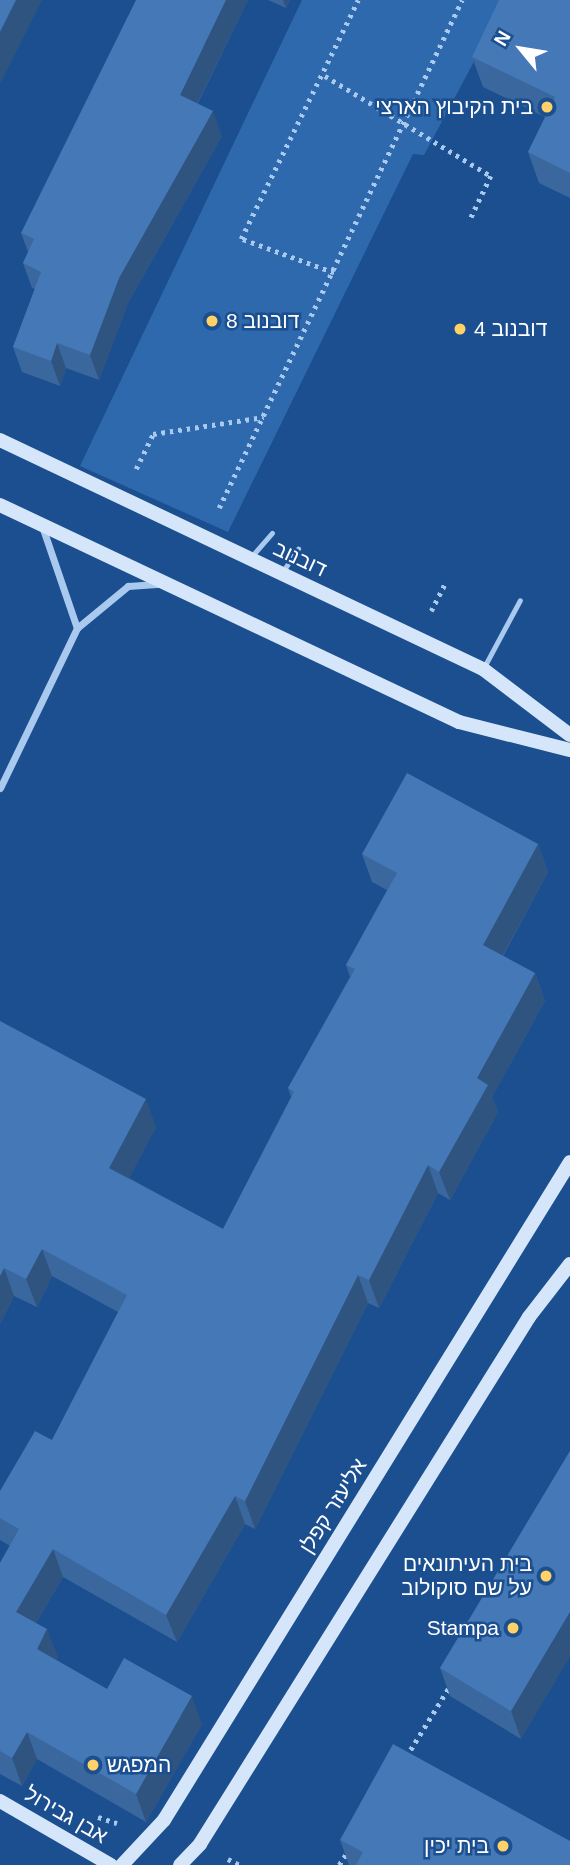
<!DOCTYPE html>
<meta charset="utf-8">
<style>
body{margin:0}
#map{position:relative;width:570px;height:1865px;overflow:hidden;background:#1b4f8f;font-family:Arial,"Noto Sans Hebrew",sans-serif}
div>[style]{position:absolute}
.green>*{inset:0;background:#2e69ad}
.path>*{height:4.5px;margin-top:-2.25px;transform-origin:0;background:repeating-linear-gradient(90deg,#a9c9ee 0 3.5px,transparent 0 8.5px)}
.lane>*{height:5px;margin:-2.5px;padding:0 2.5px;transform-origin:2.5px;border-radius:2.5px;background:#a9c9ee}
.street>*{height:7px;margin:-3.5px;padding:0 3.5px;transform-origin:3.5px;border-radius:3.5px;background:#a9c9ee}
.secondary>*{height:14px;margin:-7px;padding:0 7px;transform-origin:7px;border-radius:7px;background:#d6e6fa}
.wall>*{inset:0;background:#3a679d}
.shaded-wall>*{inset:0;background:#305480}
.building>*{inset:0;background:#4478b7}
.dots>*{width:19px;height:19px;translate:-50% -50%;box-sizing:border-box;border:4px solid #1b4f8f;border-radius:50%}
span{translate:-50% -50%;white-space:nowrap;text-align:center;line-height:1.15;-webkit-text-stroke:5px #1b4f8f;paint-order:stroke}
.poi-label{font-size:21px;color:#fff}
.right{translate:-100% -50%;text-align:right}
.left{translate:0 -50%;text-align:left}
.street-label{font-size:21px;color:#fff}
.north{position:absolute;left:486px;top:14px;width:70px;height:70px;-webkit-text-stroke:5px #1b4f8f;paint-order:stroke;rotate:300deg;font-size:19px;font-weight:700;line-height:28px;text-align:center;color:#fff}
.north::after{content:'';display:block;margin:auto;width:24px;height:32px;background:#fff;clip-path:polygon(50% 0,100% 100%,50% 72%,0 100%)}
</style>
<div id="map">
<div class="green">
<i style="clip-path:polygon(302px 0,507px 0,424px 155px,413px 154px,228px 532px,80px 466px)"></i>
</div>
<div class="path">
<i style="left:325px;top:76px;width:194px;rotate:31.1deg"></i>
<i style="left:491px;top:176px;width:51px;rotate:115.6deg"></i>
<i style="left:334px;top:273px;width:99px;rotate:-159.9deg"></i>
<i style="left:241px;top:239px;width:266px;rotate:-63.9deg"></i>
<i style="left:136px;top:469px;width:39px;rotate:-64deg"></i>
<i style="left:153px;top:434px;width:112px;rotate:-8.7deg"></i>
<i style="left:219px;top:508px;width:563px;rotate:-64.44deg"></i>
<i style="left:431px;top:611px;width:31px;rotate:-63deg"></i>
<i style="left:406px;top:1757px;width:86px;rotate:-58.3deg"></i>
<i style="left:98px;top:1817px;width:20px;rotate:18deg"></i>
<i style="left:228px;top:1859px;width:13px;rotate:27deg"></i>
<i style="left:339px;top:1865px;width:17px;rotate:-57deg"></i>
</div>
<div class="lane">
<i style="left:251px;top:557px;width:32px;rotate:-49deg"></i>
<i style="left:283px;top:571px;width:27px;rotate:-56deg"></i>
<i style="left:483px;top:669px;width:78px;rotate:-61.8deg"></i>
</div>
<div class="street">
<i style="left:42px;top:526px;width:108px;rotate:71.1deg"></i>
<i style="left:0;top:788px;width:178px;rotate:-64.3deg"></i>
<i style="left:77px;top:628px;width:66px;rotate:-39.5deg"></i>
<i style="left:128px;top:586px;width:32px;rotate:-4deg"></i>
</div>
<div class="secondary">
<i style="left:0;top:440px;width:535px;rotate:25.37deg"></i>
<i style="left:483px;top:669px;width:109px;rotate:37.2deg"></i>
<i style="left:0;top:505px;width:508px;rotate:25.3deg"></i>
<i style="left:459px;top:722px;width:114px;rotate:14.2deg"></i>
<i style="left:0;top:1801px;width:128px;rotate:30deg"></i>
<i style="left:122px;top:1865px;width:62px;rotate:-47deg"></i>
<i style="left:164px;top:1820px;width:773px;rotate:-58.32deg"></i>
<i style="left:180px;top:1865px;width:29px;rotate:-46deg"></i>
<i style="left:200px;top:1844px;width:621px;rotate:-58.02deg"></i>
<i style="left:529px;top:1317px;width:67px;rotate:-52.3deg"></i>
</div>
<div class="wall">
<i style="clip-path:polygon(248px 0,198px 103px,222px 136px,128px 303px,99px 380px,66px 368px,60px 386px,22px 372px,13px 347px,35px 289px,32px 288px,23px 263px,28px 252px,21px 233px)"></i>
<i style="clip-path:polygon(268px 0,290px 0,286px 8px)"></i>
<i style="clip-path:polygon(570px 0,570px 198px,539px 183px,528px 152px,545px 117px,483px 87px,472px 57px)"></i>
<i style="clip-path:polygon(538px 844px,548px 872px,503px 956px,535px 973px,545px 1001px,492px 1097px,498px 1112px,450px 1200px,438px 1193px,379px 1308px,368px 1303px,255px 1529px,245px 1524px,177px 1642px,63px 1577px,36px 1623px,58px 1657px,56px 1660px,107px 1689px,202px 1724px,146px 1822px,37px 1759px,22px 1786px,0 1774px,0 1563px,10px 1546px,0 1540px,0 1491px,52px 1440px,118px 1312px,52px 1276px,37px 1307px,14px 1296px,0 1324px,0 1021px,156px 1127px,129px 1178px,223px 1229px,291px 1097px,288px 1088px,350px 977px,346px 965px,387px 890px,372px 882px,362px 854px)"></i>
<i style="clip-path:polygon(570px 1451px,521px 1739px,450px 1696px,440px 1668px)"></i>
<i style="clip-path:polygon(340px 1840px,570px 1865px,349px 1865px)"></i>
</div>
<div class="shaded-wall">
<i style="clip-path:polygon(16px 0,42px 0,0 84px,0 32px)"></i>
<i style="clip-path:polygon(226px 0,248px 0,189px 120px,180px 95px)"></i>
<i style="clip-path:polygon(283px 0,290px 0,286px 8px)"></i>
<i style="clip-path:polygon(213px 111px,222px 136px,128px 303px,99px 380px,90px 355px,119px 278px)"></i>
<i style="clip-path:polygon(57px 343px,66px 368px,60px 386px,51px 361px)"></i>
<i style="clip-path:polygon(538px 844px,548px 872px,493px 973px,483px 945px)"></i>
<i style="clip-path:polygon(535px 973px,545px 1001px,492px 1097px,498px 1112px,450px 1200px,439px 1172px,477px 1078px)"></i>
<i style="clip-path:polygon(146px 1099px,156px 1127px,120px 1196px,109px 1168px)"></i>
<i style="clip-path:polygon(428px 1165px,438px 1193px,379px 1308px,369px 1280px)"></i>
<i style="clip-path:polygon(42px 1249px,52px 1276px,37px 1307px,26px 1279px)"></i>
<i style="clip-path:polygon(4px 1268px,14px 1296px,0 1324px,0 1276px)"></i>
<i style="clip-path:polygon(358px 1275px,368px 1303px,255px 1529px,245px 1501px)"></i>
<i style="clip-path:polygon(235px 1496px,245px 1524px,177px 1642px,166px 1615px)"></i>
<i style="clip-path:polygon(53px 1549px,63px 1577px,26px 1640px,16px 1612px)"></i>
<i style="clip-path:polygon(570px 1612px,570px 1657px,521px 1739px,511px 1711px)"></i>
<i style="clip-path:polygon(47px 1629px,58px 1657px,47px 1676px,37px 1649px)"></i>
<i style="clip-path:polygon(192px 1696px,202px 1724px,146px 1822px,136px 1794px)"></i>
<i style="clip-path:polygon(27px 1732px,37px 1759px,22px 1786px,12px 1758px)"></i>
</div>
<div class="building">
<i style="clip-path:polygon(0 0,16px 0,0 32px)"></i>
<i style="clip-path:polygon(136px 0,226px 0,180px 95px,213px 111px,119px 278px,90px 355px,57px 343px,51px 361px,13px 347px,41px 272px,23px 263px,34px 239px,21px 233px)"></i>
<i style="clip-path:polygon(499px 0,570px 0,570px 173px,528px 152px,555px 97px,472px 57px)"></i>
<i style="clip-path:polygon(407px 773px,538px 844px,483px 945px,535px 973px,477px 1078px,488px 1085px,439px 1172px,428px 1165px,369px 1280px,358px 1275px,245px 1501px,235px 1496px,166px 1615px,53px 1549px,16px 1612px,47px 1629px,37px 1649px,107px 1689px,124px 1658px,192px 1696px,136px 1794px,27px 1732px,12px 1758px,0 1751px,0 1563px,19px 1529px,0 1518px,0 1491px,35px 1431px,52px 1440px,127px 1295px,42px 1249px,26px 1279px,4px 1268px,0 1276px,0 1021px,146px 1099px,109px 1168px,223px 1229px,294px 1092px,288px 1088px,355px 969px,346px 965px,397px 873px,362px 854px)"></i>
<i style="clip-path:polygon(570px 1451px,570px 1612px,511px 1711px,440px 1668px)"></i>
<i style="clip-path:polygon(393px 1744px,570px 1841px,570px 1865px,356px 1865px,363px 1852px,340px 1840px)"></i>
</div>
<div class="dots">
<i style="left:547px;top:107px;background:#ffd166"></i>
<i style="left:212px;top:321px;background:#ffd166"></i>
<i style="left:460px;top:329px;background:#ffd166"></i>
<i style="left:546px;top:1576px;background:#ffd166"></i>
<i style="left:513px;top:1628px;background:#ffd166"></i>
<i style="left:93px;top:1765px;background:#ffd166"></i>
<i style="left:503px;top:1846px;background:#ffd166"></i>
</div>
<div class="poi-label">
<span class="right" style="left:533px;top:107px">בית הקיבוץ הארצי</span>
<span class="left" style="left:226px;top:321px">דובנוב 8</span>
<span class="left" style="left:474px;top:329px">דובנוב 4</span>
<span class="right" style="left:532px;top:1576px">בית העיתונאים<br>על שם סוקולוב</span>
<span class="right" style="left:499px;top:1628px">Stampa</span>
<span class="left" style="left:107px;top:1765px">המפגש</span>
<span class="right" style="left:489px;top:1846px">בית יכין</span>
</div>
<div class="street-label">
<span style="left:300px;top:559px;rotate:25deg">דובנוב</span>
<span style="left:333px;top:1506px;rotate:-58deg">אליעזר קפלן</span>
<span style="left:66px;top:1815px;rotate:30deg">אבן גבירול</span>
</div>
<div class="north">N</div>
</div>
